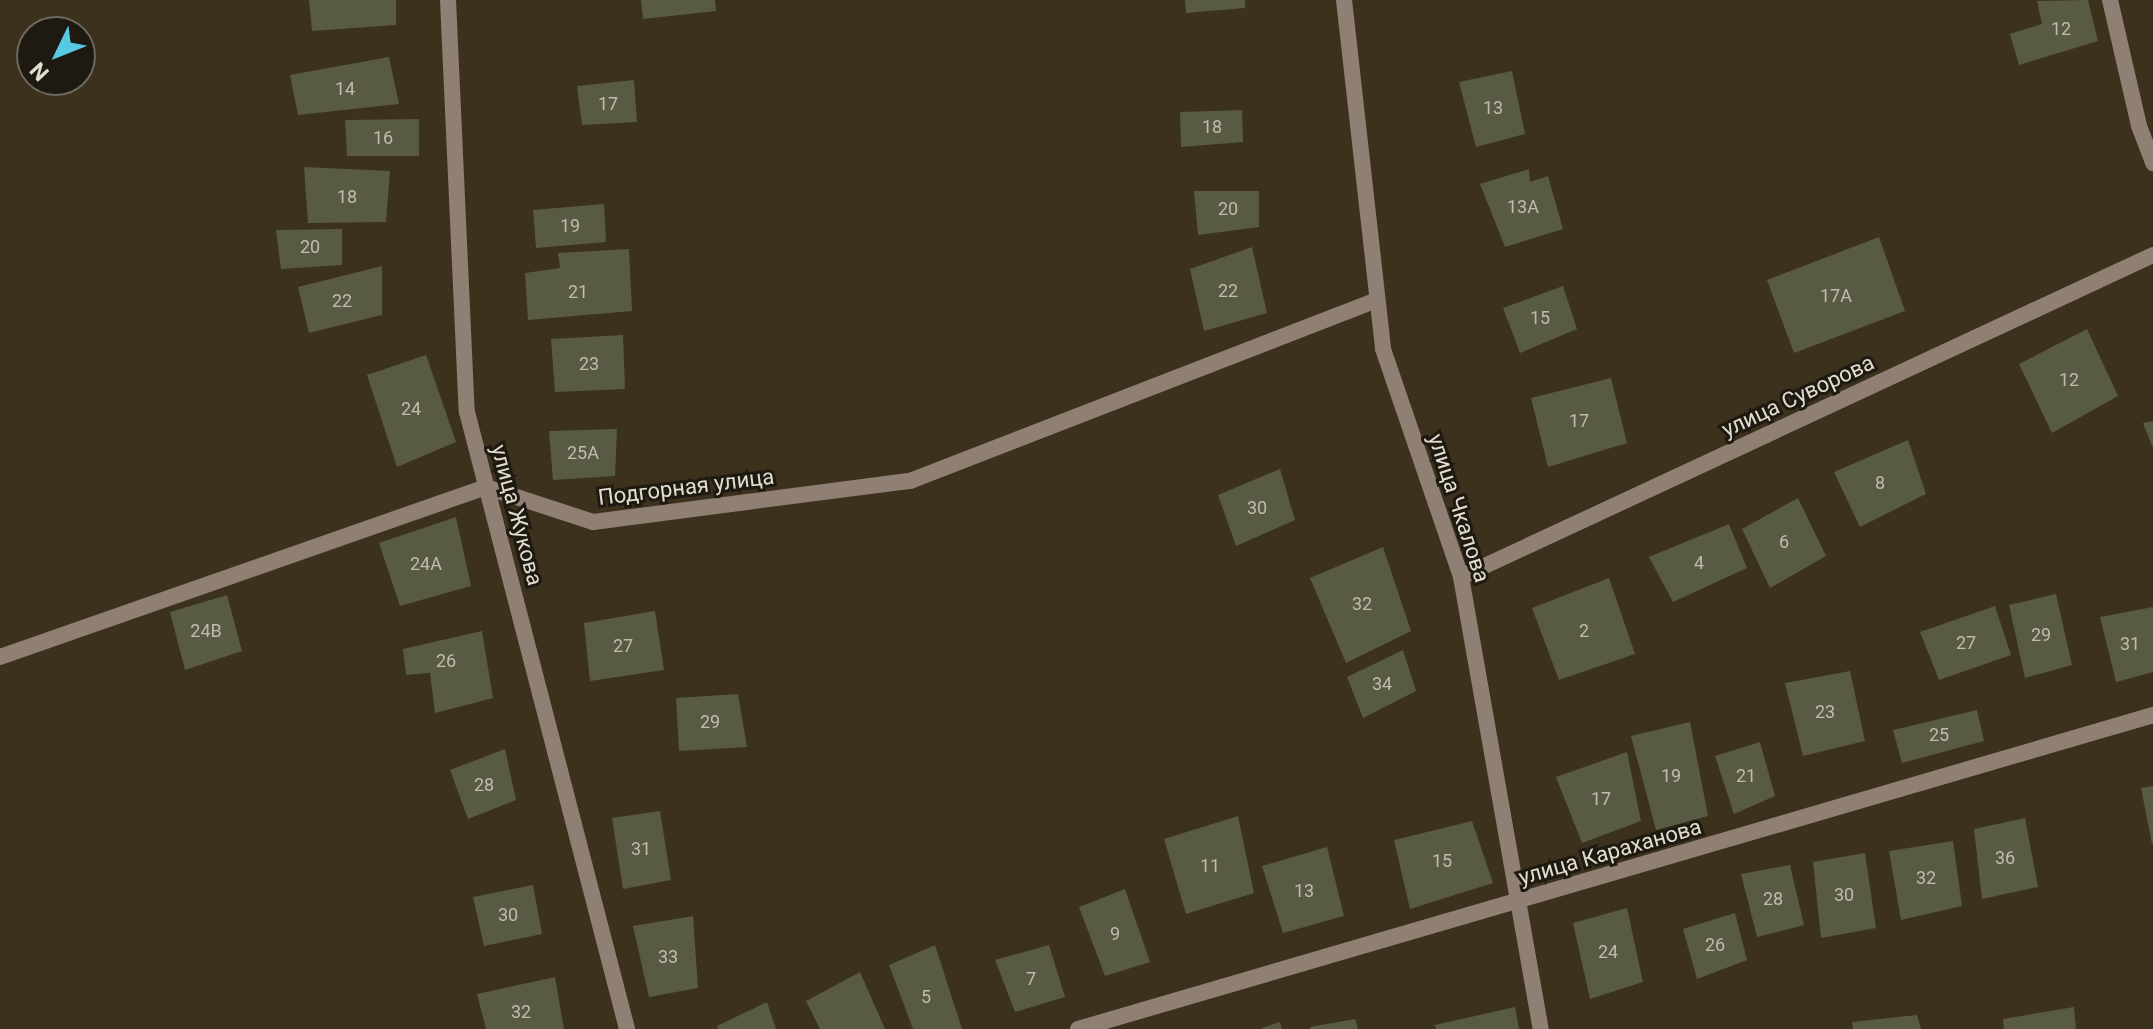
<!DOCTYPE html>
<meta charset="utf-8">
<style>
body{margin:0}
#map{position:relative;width:2153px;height:1029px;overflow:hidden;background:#3b311d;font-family:Roboto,sans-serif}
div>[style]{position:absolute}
.building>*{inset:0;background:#595a43}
.street>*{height:16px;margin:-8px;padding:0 8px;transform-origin:8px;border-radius:8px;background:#908074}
span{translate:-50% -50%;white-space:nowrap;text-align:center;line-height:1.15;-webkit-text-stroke:6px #1e1a11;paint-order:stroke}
.number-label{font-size:18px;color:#c0bcad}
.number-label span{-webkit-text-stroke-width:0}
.street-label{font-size:22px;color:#e3ddd0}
.north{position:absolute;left:16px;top:16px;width:80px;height:80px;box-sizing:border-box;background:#1e1a11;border:2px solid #6d685d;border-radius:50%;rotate:227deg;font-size:22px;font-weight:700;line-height:32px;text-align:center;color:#e3ddd0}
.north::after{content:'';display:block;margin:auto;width:28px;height:36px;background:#57c9e2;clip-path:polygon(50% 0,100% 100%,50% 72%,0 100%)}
</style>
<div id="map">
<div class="building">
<i style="clip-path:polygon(309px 0,396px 0,396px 25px,312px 31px)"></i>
<i style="clip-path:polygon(641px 0,715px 0,716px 11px,643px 19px)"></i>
<i style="clip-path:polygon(1185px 0,1245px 0,1245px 8px,1186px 13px)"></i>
<i style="clip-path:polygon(2088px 0,2098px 41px,2019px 65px,2010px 34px,2042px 24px,2037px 1px)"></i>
<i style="clip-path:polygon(389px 57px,399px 104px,298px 115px,290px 75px)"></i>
<i style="clip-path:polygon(1512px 71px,1525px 134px,1476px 147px,1459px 82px)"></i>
<i style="clip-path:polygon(634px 80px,637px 122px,582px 125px,577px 86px)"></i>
<i style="clip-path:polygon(1242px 110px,1243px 142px,1181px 147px,1180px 112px)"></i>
<i style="clip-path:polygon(419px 119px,419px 156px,347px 156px,345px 120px)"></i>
<i style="clip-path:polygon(304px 167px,390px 171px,386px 222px,308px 223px)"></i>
<i style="clip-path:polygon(1529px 169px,1530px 182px,1548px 176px,1563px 229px,1505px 247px,1480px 184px)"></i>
<i style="clip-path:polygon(1194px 191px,1259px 191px,1259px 227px,1198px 235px)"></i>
<i style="clip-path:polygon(604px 204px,606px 242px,536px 248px,533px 210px)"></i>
<i style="clip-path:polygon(342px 229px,342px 265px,281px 269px,276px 230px)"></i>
<i style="clip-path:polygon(1879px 237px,1905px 311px,1794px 353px,1767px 280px)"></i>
<i style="clip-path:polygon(1252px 247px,1267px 313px,1204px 331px,1190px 269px)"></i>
<i style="clip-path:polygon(629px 249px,632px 311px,528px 320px,525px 273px,560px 268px,558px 253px)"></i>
<i style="clip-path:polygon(382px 266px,382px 315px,309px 333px,298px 287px)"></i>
<i style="clip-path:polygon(1563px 286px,1577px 329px,1520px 353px,1503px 308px)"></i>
<i style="clip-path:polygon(2087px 329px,2118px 396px,2052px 433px,2019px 364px)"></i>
<i style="clip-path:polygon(623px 335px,625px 389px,555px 392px,551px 339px)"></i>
<i style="clip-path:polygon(426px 355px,456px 442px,397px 467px,367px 375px)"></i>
<i style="clip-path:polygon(1611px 378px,1627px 443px,1548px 467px,1531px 398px)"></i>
<i style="clip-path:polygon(2153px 421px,2153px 448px,2143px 423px)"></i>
<i style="clip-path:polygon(617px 429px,615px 476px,553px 480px,549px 431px)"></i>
<i style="clip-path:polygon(1908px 440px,1926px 494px,1860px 527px,1834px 472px)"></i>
<i style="clip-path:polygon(1280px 469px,1295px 520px,1236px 546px,1218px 495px)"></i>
<i style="clip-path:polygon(1798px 498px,1826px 556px,1770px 588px,1742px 529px)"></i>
<i style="clip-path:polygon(456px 517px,471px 586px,400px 606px,379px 543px)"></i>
<i style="clip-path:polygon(1729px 524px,1747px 568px,1673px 602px,1649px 557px)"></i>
<i style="clip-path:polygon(1383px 547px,1411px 631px,1346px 663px,1310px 578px)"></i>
<i style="clip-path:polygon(1609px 578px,1635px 654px,1559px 680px,1532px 608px)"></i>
<i style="clip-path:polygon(2056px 594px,2072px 665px,2025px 678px,2009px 605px)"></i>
<i style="clip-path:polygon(227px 595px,242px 651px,185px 670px,170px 612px)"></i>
<i style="clip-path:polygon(1995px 606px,2011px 655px,1939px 680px,1920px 632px)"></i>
<i style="clip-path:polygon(2153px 607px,2153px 672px,2116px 682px,2100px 617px)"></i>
<i style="clip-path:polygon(655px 611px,664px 670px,590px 681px,584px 623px)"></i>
<i style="clip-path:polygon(482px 631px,493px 698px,435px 713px,430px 673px,406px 675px,403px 649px)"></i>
<i style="clip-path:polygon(1403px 650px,1416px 691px,1363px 718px,1347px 677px)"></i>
<i style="clip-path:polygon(1850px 671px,1865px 741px,1803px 756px,1785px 683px)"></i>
<i style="clip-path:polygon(738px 694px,747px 747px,679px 751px,676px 698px)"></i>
<i style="clip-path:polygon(1977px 710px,1984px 741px,1902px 763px,1893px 730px)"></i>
<i style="clip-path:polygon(1690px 722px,1708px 816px,1656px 830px,1631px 736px)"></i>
<i style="clip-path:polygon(1760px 742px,1775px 796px,1734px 814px,1715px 756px)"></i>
<i style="clip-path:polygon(505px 749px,516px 800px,468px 819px,450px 770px)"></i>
<i style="clip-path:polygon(1627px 752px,1641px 821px,1582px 843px,1556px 777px)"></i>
<i style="clip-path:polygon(2153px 786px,2153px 843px,2152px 844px,2141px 788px)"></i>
<i style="clip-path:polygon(660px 811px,671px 880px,623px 889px,612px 818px)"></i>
<i style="clip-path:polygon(1238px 816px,1254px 893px,1186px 914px,1164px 839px)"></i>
<i style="clip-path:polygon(2025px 818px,2038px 887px,1982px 899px,1974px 829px)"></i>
<i style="clip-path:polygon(1472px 821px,1493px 883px,1410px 909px,1394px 840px)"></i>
<i style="clip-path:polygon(1953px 841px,1962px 906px,1901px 920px,1889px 851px)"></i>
<i style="clip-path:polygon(1327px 847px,1344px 916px,1283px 933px,1262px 866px)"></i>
<i style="clip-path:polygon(1865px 853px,1876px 928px,1821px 938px,1813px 862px)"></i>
<i style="clip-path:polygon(1790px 865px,1804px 925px,1757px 937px,1741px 874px)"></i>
<i style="clip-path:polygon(533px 885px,542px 934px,484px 946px,473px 897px)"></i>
<i style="clip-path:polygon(1125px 889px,1150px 962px,1105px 976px,1079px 907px)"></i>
<i style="clip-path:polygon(1627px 908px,1643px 982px,1590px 999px,1573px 923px)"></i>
<i style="clip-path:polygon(1735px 913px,1747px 960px,1697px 979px,1683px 929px)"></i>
<i style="clip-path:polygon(693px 916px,698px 988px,649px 997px,633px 926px)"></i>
<i style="clip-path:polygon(935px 945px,962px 1029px,913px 1029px,889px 965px)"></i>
<i style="clip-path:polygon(1049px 945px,1065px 997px,1015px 1012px,995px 960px)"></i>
<i style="clip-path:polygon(860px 972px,885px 1029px,820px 1029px,806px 1001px)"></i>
<i style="clip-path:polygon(555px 977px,564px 1029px,486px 1029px,477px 994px)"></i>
<i style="clip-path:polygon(767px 1002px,776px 1029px,718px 1029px,717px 1026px)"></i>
<i style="clip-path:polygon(1515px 1007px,1519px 1029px,1436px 1029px,1435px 1025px)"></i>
<i style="clip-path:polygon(2074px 1007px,2076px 1029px,2004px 1029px,2003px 1019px)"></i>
<i style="clip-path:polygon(1917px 1015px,1921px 1029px,1853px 1029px,1852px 1022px)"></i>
<i style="clip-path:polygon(1355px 1019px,1358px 1029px,1310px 1029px,1310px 1027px)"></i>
<i style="clip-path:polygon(1280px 1022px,1282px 1029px,1262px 1029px,1262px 1028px)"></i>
</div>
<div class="street">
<i style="left:448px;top:0;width:412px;rotate:87.4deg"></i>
<i style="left:467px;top:412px;width:637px;rotate:75.46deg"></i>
<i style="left:1344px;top:0;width:351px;rotate:83.6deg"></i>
<i style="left:1383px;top:349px;width:241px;rotate:71.1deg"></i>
<i style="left:1461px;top:577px;width:459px;rotate:80deg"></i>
<i style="left:2110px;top:0;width:129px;rotate:77deg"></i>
<i style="left:2139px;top:126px;width:40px;rotate:69deg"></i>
<i style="left:1461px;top:577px;width:763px;rotate:-24.95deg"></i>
<i style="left:0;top:657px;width:515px;rotate:-19.28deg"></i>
<i style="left:486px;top:487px;width:113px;rotate:18.1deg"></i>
<i style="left:593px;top:522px;width:320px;rotate:-7.4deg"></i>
<i style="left:910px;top:481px;width:501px;rotate:-21.19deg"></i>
<i style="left:1078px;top:1029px;width:1120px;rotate:-16.28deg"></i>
</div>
<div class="number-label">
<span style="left:2061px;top:29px">12</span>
<span style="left:345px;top:89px">14</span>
<span style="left:608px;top:104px">17</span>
<span style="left:1493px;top:108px">13</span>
<span style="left:1212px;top:127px">18</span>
<span style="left:383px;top:138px">16</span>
<span style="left:347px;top:197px">18</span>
<span style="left:1523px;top:207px">13А</span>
<span style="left:1228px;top:209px">20</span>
<span style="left:570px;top:226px">19</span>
<span style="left:310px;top:247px">20</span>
<span style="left:1228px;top:291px">22</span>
<span style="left:578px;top:292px">21</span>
<span style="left:1836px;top:296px">17А</span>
<span style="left:342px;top:301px">22</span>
<span style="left:1540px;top:318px">15</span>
<span style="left:589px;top:364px">23</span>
<span style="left:2069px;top:380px">12</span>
<span style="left:411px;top:409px">24</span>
<span style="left:1579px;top:421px">17</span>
<span style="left:583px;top:453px">25А</span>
<span style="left:1880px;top:483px">8</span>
<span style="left:1257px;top:508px">30</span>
<span style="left:1784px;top:542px">6</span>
<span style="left:1699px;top:563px">4</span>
<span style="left:426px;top:564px">24А</span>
<span style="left:1362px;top:604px">32</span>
<span style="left:206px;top:631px">24В</span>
<span style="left:1584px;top:631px">2</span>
<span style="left:2041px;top:635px">29</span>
<span style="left:1966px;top:643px">27</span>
<span style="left:2130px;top:644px">31</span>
<span style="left:623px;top:646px">27</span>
<span style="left:446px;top:661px">26</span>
<span style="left:1382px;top:684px">34</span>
<span style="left:1825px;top:712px">23</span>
<span style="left:710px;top:722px">29</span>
<span style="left:1939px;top:735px">25</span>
<span style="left:1671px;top:776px">19</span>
<span style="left:1746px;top:776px">21</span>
<span style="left:484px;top:785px">28</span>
<span style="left:1601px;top:799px">17</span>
<span style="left:641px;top:849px">31</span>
<span style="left:2005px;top:858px">36</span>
<span style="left:1442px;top:861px">15</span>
<span style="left:1210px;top:866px">11</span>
<span style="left:1926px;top:878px">32</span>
<span style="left:1304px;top:891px">13</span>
<span style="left:1844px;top:895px">30</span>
<span style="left:1773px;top:899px">28</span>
<span style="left:508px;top:915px">30</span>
<span style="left:1115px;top:934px">9</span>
<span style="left:1715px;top:945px">26</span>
<span style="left:1608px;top:952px">24</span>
<span style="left:668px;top:957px">33</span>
<span style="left:1031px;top:979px">7</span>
<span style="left:926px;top:997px">5</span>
<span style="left:521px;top:1012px">32</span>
</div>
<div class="street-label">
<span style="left:1798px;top:396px;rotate:-25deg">улица Суворова</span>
<span style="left:686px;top:487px;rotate:-7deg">Подгорная улица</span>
<span style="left:1459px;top:508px;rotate:72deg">улица Чкалова</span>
<span style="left:517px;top:515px;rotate:75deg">улица Жукова</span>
<span style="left:1610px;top:852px;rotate:-16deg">улица Караханова</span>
</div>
<div class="north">N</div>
</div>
